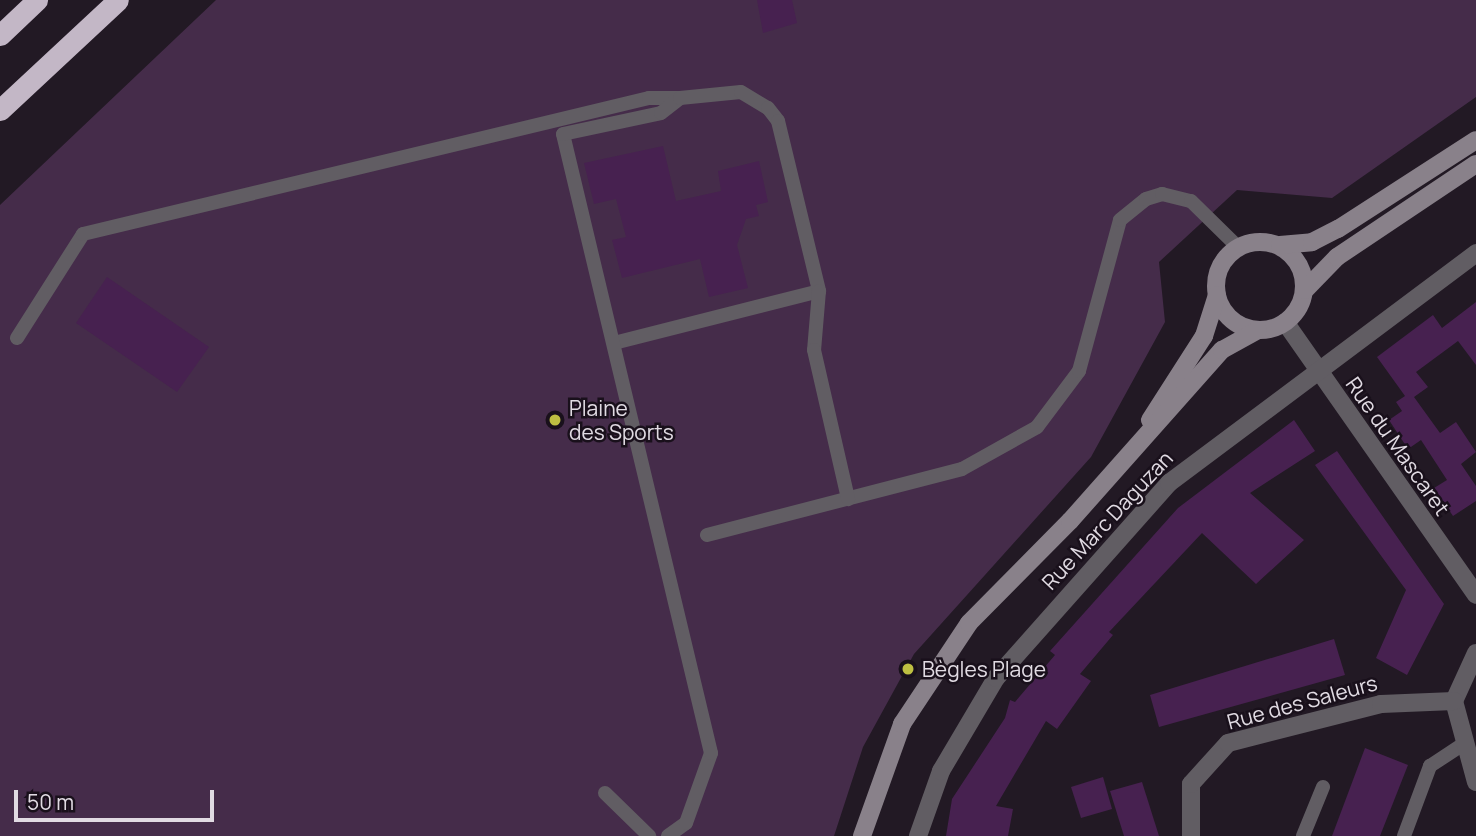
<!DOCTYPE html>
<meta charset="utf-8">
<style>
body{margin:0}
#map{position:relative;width:1476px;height:836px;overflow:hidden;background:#221924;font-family:Manrope,sans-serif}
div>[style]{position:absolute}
.green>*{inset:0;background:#452c4a}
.building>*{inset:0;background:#472150}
.lane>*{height:14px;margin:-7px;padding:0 7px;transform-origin:7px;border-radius:7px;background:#615d63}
.street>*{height:18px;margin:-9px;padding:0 9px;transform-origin:9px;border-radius:9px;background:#615d63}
.secondary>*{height:18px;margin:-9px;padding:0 9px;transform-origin:9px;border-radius:9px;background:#89818a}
.secondary>.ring{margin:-9px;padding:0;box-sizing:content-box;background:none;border:18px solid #89818a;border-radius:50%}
.highway>*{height:21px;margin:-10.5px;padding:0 10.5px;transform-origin:10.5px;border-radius:10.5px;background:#c3b7c6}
.dots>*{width:19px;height:19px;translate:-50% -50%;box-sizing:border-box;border:4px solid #19101b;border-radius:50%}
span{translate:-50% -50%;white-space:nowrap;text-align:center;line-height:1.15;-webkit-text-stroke:5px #19101b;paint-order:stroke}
.poi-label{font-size:21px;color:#e1dbe3}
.left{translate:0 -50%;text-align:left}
.street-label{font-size:21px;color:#e1dbe3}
.scale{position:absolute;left:14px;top:790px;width:200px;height:32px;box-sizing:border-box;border:4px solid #e1dbe3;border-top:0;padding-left:9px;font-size:21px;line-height:24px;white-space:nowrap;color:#e1dbe3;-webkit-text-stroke:5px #19101b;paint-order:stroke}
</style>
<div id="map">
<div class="green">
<i style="clip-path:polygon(216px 0,1476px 0,1476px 97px,1332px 198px,1237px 190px,1159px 262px,1165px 322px,1091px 457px,914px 654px,863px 747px,834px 836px,0 836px,0 205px)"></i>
</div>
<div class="building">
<i style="clip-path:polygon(757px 0,792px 0,797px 23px,763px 33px)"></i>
<i style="clip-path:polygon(663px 146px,676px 201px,721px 191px,718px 171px,759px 161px,768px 202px,756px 205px,759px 216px,746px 219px,737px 245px,748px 288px,709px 297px,700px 259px,622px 278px,612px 240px,626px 237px,616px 199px,594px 204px,584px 163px)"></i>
<i style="clip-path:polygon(107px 277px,209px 347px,177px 392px,76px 323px)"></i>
<i style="clip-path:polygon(1476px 302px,1476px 365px,1458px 341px,1416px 372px,1428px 387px,1414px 397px,1440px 433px,1456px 422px,1476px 452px,1461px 464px,1476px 486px,1476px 501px,1453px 516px,1434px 488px,1447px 480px,1421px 440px,1408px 449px,1389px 420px,1402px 411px,1396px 402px,1405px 396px,1377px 357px,1433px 315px,1442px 328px)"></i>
<i style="clip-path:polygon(1294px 420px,1315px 451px,1250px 493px,1304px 540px,1256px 584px,1202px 533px,1109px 632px,1113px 635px,1080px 674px,1091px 681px,1057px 729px,1046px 721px,996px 806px,1013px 809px,1008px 836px,946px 836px,952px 799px,1005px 718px,1010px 700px,1015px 702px,1055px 655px,1050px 651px,1178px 508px)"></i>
<i style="clip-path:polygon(1337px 451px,1444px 604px,1407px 675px,1376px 658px,1406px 590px,1315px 465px)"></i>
<i style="clip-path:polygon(1334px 639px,1345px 675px,1159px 727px,1150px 695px)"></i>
<i style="clip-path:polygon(1365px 748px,1408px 765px,1380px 836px,1332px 836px)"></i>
<i style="clip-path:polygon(1103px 777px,1112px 809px,1081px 818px,1071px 787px)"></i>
<i style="clip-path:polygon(1142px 782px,1159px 836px,1124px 836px,1110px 791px)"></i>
</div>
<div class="lane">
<i style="left:17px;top:338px;width:123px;rotate:-57.6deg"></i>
<i style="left:83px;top:234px;width:582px;rotate:-13.51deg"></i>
<i style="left:649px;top:98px;width:31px"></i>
<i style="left:614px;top:343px;width:211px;rotate:-14.2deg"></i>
<i style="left:707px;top:535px;width:263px;rotate:-14.5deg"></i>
<i style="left:962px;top:469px;width:86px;rotate:-29.2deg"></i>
<i style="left:1037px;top:427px;width:70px;rotate:-53.1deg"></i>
<i style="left:1079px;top:371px;width:156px;rotate:-74.8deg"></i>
<i style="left:1120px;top:220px;width:33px;rotate:-39deg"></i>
<i style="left:1146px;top:199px;width:17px;rotate:-17deg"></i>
<i style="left:1162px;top:194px;width:30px;rotate:14deg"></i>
<i style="left:1191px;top:201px;width:66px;rotate:44.4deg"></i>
<i style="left:605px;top:793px;width:62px;rotate:44.3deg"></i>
<i style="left:668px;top:836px;width:22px;rotate:-36deg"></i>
<i style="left:686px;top:823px;width:74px;rotate:-70.3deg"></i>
<i style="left:711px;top:753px;width:636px;rotate:-103.45deg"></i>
<i style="left:563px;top:134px;width:100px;rotate:-12.1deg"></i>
<i style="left:661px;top:113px;width:24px;rotate:-38deg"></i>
<i style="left:680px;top:98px;width:61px;rotate:-5.6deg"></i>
<i style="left:741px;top:92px;width:31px;rotate:31deg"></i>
<i style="left:768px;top:108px;width:16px;rotate:52deg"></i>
<i style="left:778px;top:121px;width:175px;rotate:76.4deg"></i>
<i style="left:819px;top:291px;width:59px;rotate:94.8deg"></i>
<i style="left:814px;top:350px;width:153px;rotate:77.1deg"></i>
<i style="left:1303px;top:836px;width:53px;rotate:-67.8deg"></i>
<i style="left:1404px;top:836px;width:75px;rotate:-69.6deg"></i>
<i style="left:1430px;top:766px;width:42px;rotate:-33.3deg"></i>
</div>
<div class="street">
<i style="left:1285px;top:322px;width:333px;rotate:55deg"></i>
<i style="left:1476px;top:653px;width:53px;rotate:114.6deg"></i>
<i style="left:1454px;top:701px;width:84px;rotate:74.8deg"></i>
<i style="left:918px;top:836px;width:69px;rotate:-70.5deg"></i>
<i style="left:941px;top:771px;width:108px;rotate:-59.4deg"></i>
<i style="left:996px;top:678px;width:261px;rotate:-48.4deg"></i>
<i style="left:1169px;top:483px;width:384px;rotate:-36.8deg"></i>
<i style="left:1191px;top:836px;width:52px;rotate:-90deg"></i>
<i style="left:1191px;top:784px;width:55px;rotate:-47.9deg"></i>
<i style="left:1228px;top:743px;width:158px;rotate:-14.3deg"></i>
<i style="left:1381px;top:704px;width:73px;rotate:-2.4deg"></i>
</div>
<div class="secondary">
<i class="ring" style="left:1216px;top:242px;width:70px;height:70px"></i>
<i style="left:1280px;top:245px;width:32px;rotate:-5deg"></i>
<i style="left:1312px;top:242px;width:29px;rotate:-27deg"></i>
<i style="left:1338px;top:229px;width:164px;rotate:-32.8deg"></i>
<i style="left:1305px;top:290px;width:46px;rotate:-45.9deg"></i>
<i style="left:1337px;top:257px;width:167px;rotate:-33.8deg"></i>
<i style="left:1150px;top:420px;width:100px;rotate:-57.3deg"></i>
<i style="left:1204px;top:336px;width:43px;rotate:-72.4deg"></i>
<i style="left:862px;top:836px;width:119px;rotate:-70.3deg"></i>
<i style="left:902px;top:724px;width:121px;rotate:-56.4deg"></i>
<i style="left:969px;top:623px;width:144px;rotate:-45.3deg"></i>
<i style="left:1070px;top:521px;width:229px;rotate:-48.4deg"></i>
<i style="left:1222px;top:350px;width:41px;rotate:-29.1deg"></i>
</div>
<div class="highway">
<i style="left:0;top:35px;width:51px;rotate:-43.4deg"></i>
<i style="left:0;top:110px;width:161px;rotate:-43deg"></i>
</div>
<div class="dots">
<i style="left:555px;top:420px;background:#bebf42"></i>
<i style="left:908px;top:669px;background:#bebf42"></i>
</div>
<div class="poi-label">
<span class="left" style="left:569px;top:420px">Plaine<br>des Sports</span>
<span class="left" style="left:922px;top:669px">Bègles Plage</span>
</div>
<div class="street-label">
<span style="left:1398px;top:446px;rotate:55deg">Rue du Mascaret</span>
<span style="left:1107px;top:520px;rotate:-47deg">Rue Marc Daguzan</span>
<span style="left:1302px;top:702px;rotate:-15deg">Rue des Saleurs</span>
</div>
<div class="scale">50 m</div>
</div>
